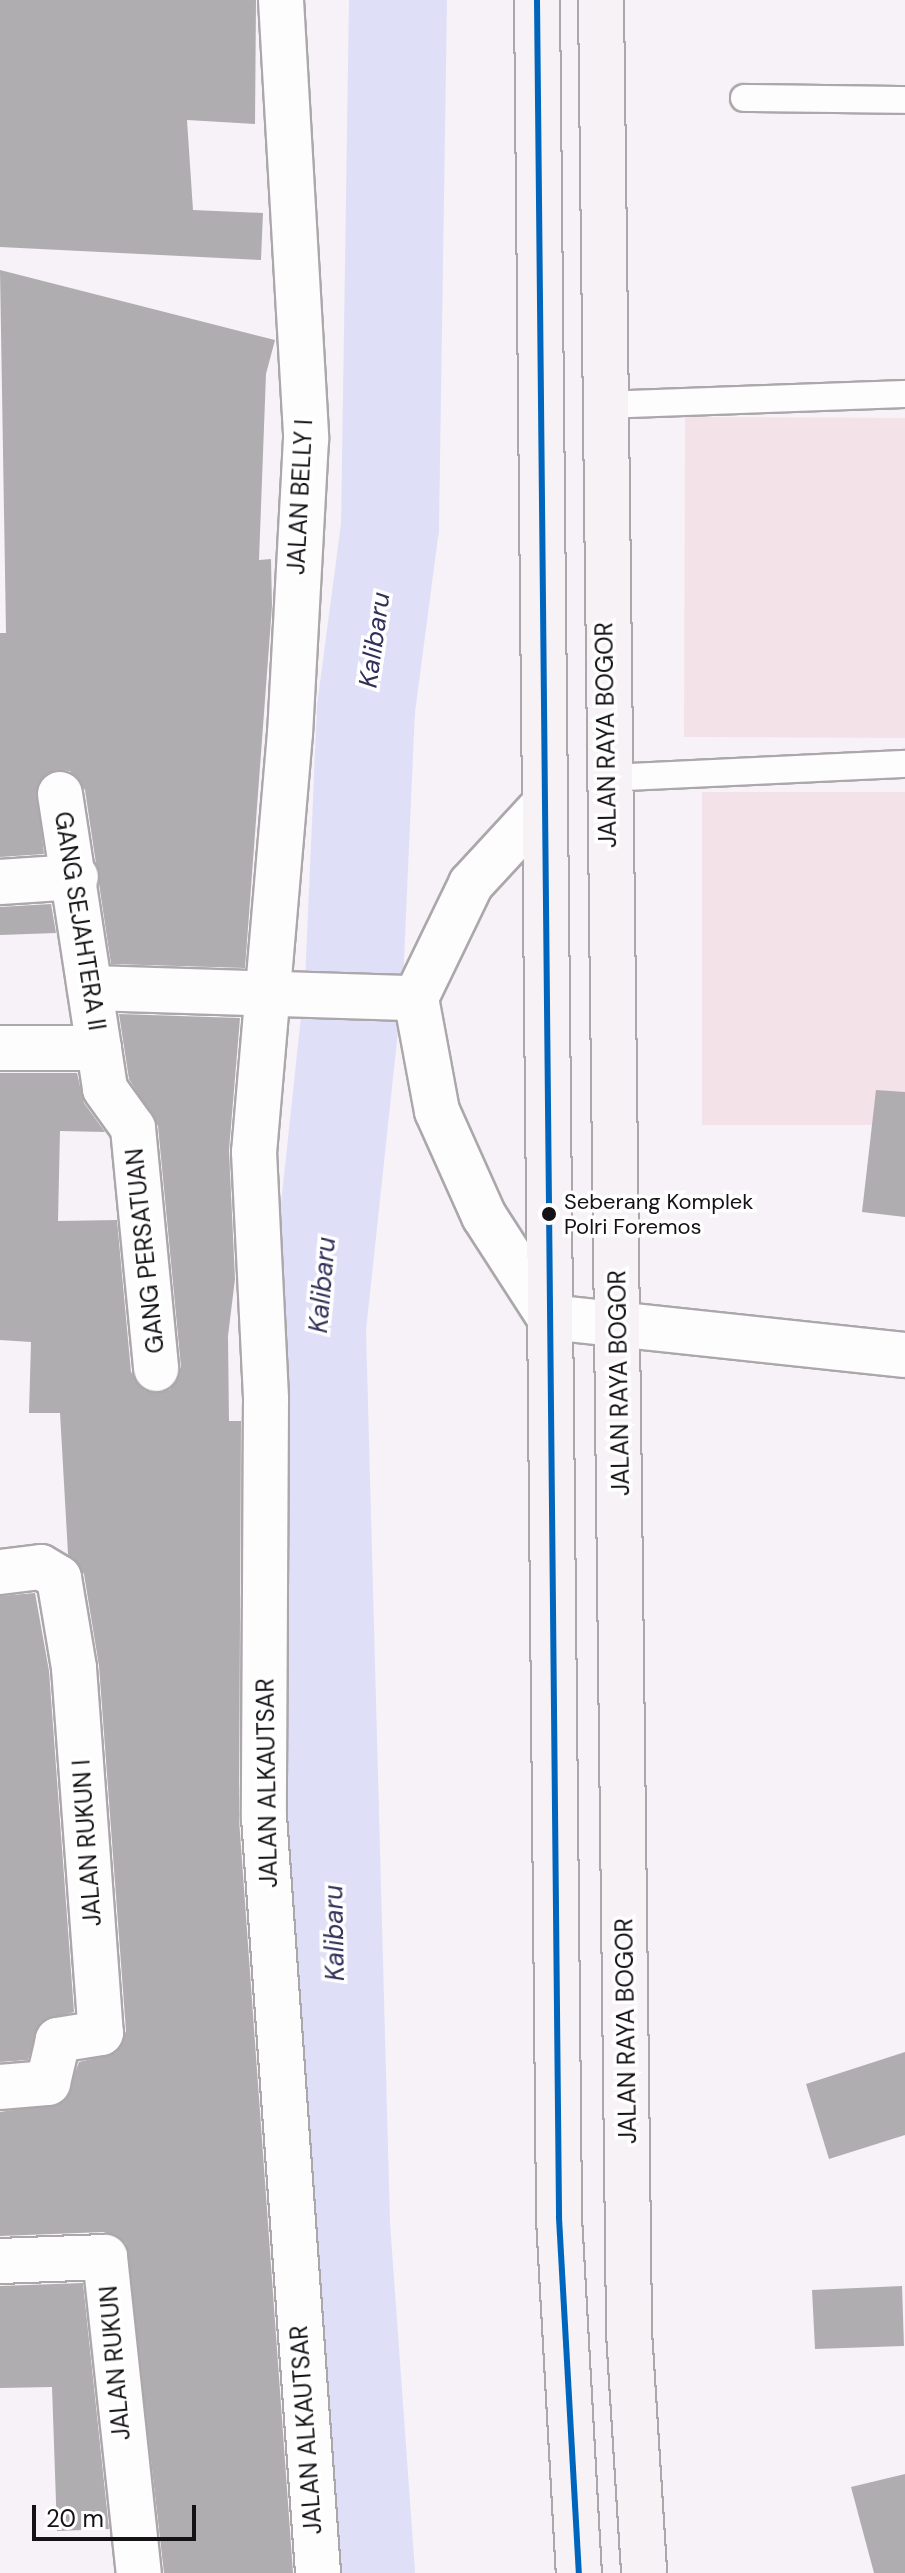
<!DOCTYPE html>
<style>
body{margin:0}
#map{position:relative;width:905px;height:2573px;overflow:hidden;background:#f7f2f7;font-family:"DM Sans",sans-serif}
div>[style]{position:absolute}
.green>*{inset:0;background:#f3e3e8}
.river>*{height:98px;margin:-49px;padding:0 49px;transform-origin:49px;border-radius:49px;background:#dfe0f7}
.building>*{inset:0;background:#b0adb1}
.roads{filter:drop-shadow(2px 0 #aba7ab) drop-shadow(-2px 0 #aba7ab) drop-shadow(0 2px #aba7ab) drop-shadow(0 -2px #aba7ab)}
.service>*{height:26px;margin:-13px;padding:0 13px;transform-origin:13px;border-radius:13px;background:#fefdfe}
.minor>*{height:44px;margin:-22px;padding:0 22px;transform-origin:22px;border-radius:22px;background:#fefdfe}
.trunk>*{height:44px;margin:-22px;padding:0 22px;transform-origin:22px;border-radius:22px;background:#f7f2f5}
.bus-1>*{height:6px;margin:-3px;padding:0 3px;transform-origin:3px;border-radius:3px;background:#0065bd}
.dots>*{width:22px;height:22px;translate:-50% -50%;box-sizing:border-box;border:4px solid #fff;border-radius:50%}
span{translate:-50% -50%;white-space:nowrap;text-align:center;line-height:1.15;-webkit-text-stroke:7px #fff;paint-order:stroke}
.bus-label{font-size:22px;color:#151216}
.left{translate:0 -50%;text-align:left}
.street-label{font-size:24px;color:#151216}
.water-label{font-size:26px;color:#30305a;font-style:italic}
.scale{position:absolute;left:32px;top:2505px;width:164px;height:36px;box-sizing:border-box;border:4px solid #151216;border-top:0;padding-left:10px;font-size:24px;line-height:28px;white-space:nowrap;color:#151216;-webkit-text-stroke:6px #fff;paint-order:stroke}
</style>
<div id="map">
<div class="green">
<i style="clip-path:polygon(685px 417px,905px 418px,905px 738px,684px 737px)"></i>
<i style="clip-path:polygon(702px 792px,905px 792px,905px 1125px,702px 1125px)"></i>
</div>
<div class="river">
<i style="left:366px;top:2573px;width:352px;rotate:-94.1deg"></i>
<i style="left:341px;top:2222px;width:894px;rotate:-91.54deg"></i>
<i style="left:317px;top:1328px;width:347px;rotate:-83.9deg"></i>
<i style="left:354px;top:983px;width:274px;rotate:-87.5deg"></i>
<i style="left:366px;top:709px;width:184px;rotate:-82.5deg"></i>
<i style="left:390px;top:527px;width:527px;rotate:-89.13deg"></i>
</div>
<div class="building">
<i style="clip-path:polygon(0 0,256px 0,255px 124px,187px 120px,193px 210px,263px 213px,261px 260px,0 247px)"></i>
<i style="clip-path:polygon(0 270px,275px 340px,266px 374px,259px 560px,271px 559px,272px 606px,245px 968px,111px 964px,85px 790px,70px 771px,55px 770px,37px 786px,44px 854px,0 857px,0 633px,6px 633px)"></i>
<i style="clip-path:polygon(51px 904px,56px 933px,0 935px,0 907px)"></i>
<i style="clip-path:polygon(119px 1014px,240px 1018px,229px 1150px,235px 1279px,228px 1336px,229px 1421px,241px 1421px,239px 1819px,293px 2573px,164px 2573px,126px 2243px,104px 2232px,0 2236px,0 2112px,64px 2102px,79px 2062px,116px 2053px,126px 2031px,99px 1666px,84px 1574px,68px 1554px,60px 1413px,29px 1413px,31px 1342px,0 1340px,0 1073px,77px 1073px,84px 1103px,105px 1132px,60px 1131px,58px 1221px,117px 1220px,131px 1372px,145px 1391px,170px 1390px,181px 1367px,158px 1126px,129px 1079px)"></i>
<i style="clip-path:polygon(876px 1090px,905px 1092px,905px 1217px,862px 1212px)"></i>
<i style="clip-path:polygon(35px 1593px,49px 1671px,74px 2012px,40px 2022px,28px 2060px,0 2062px,0 1596px)"></i>
<i style="clip-path:polygon(905px 2052px,905px 2135px,829px 2159px,806px 2084px)"></i>
<i style="clip-path:polygon(83px 2283px,109px 2529px,57px 2531px,52px 2387px,0 2388px,0 2286px)"></i>
<i style="clip-path:polygon(902px 2286px,904px 2346px,815px 2349px,812px 2290px)"></i>
<i style="clip-path:polygon(905px 2474px,905px 2573px,874px 2573px,851px 2487px)"></i>
</div>
<div class="roads">
<div class="service">
<i style="left:744px;top:98px;width:161px;rotate:0.7deg"></i>
<i style="left:601px;top:405px;width:304px;rotate:-2.1deg"></i>
<i style="left:607px;top:778px;width:298px;rotate:-2.7deg"></i>
</div>
<div class="minor">
<i style="left:281px;top:0;width:440px;rotate:86.7deg"></i>
<i style="left:306px;top:439px;width:294px;rotate:93.1deg"></i>
<i style="left:290px;top:733px;width:421px;rotate:94.9deg"></i>
<i style="left:254px;top:1152px;width:247px;rotate:87.2deg"></i>
<i style="left:266px;top:1399px;width:418px;rotate:90.3deg"></i>
<i style="left:264px;top:1817px;width:758px;rotate:85.91deg"></i>
<i style="left:60px;top:794px;width:298px;rotate:81.3deg"></i>
<i style="left:105px;top:1089px;width:48px;rotate:54.3deg"></i>
<i style="left:133px;top:1128px;width:242px;rotate:84.5deg"></i>
<i style="left:542px;top:807px;width:105px;rotate:132.7deg"></i>
<i style="left:471px;top:884px;width:127px;rotate:115.8deg"></i>
<i style="left:416px;top:998px;width:115px;rotate:79.5deg"></i>
<i style="left:437px;top:1111px;width:115px;rotate:65.9deg"></i>
<i style="left:484px;top:1216px;width:120px;rotate:57.2deg"></i>
<i style="left:549px;top:1317px;width:358px;rotate:6.1deg"></i>
<i style="left:0;top:882px;width:76px;rotate:-3.8deg"></i>
<i style="left:90px;top:988px;width:326px;rotate:1.8deg"></i>
<i style="left:0;top:1048px;width:99px"></i>
<i style="left:0;top:1572px;width:41px;rotate:-7deg"></i>
<i style="left:41px;top:1567px;width:21px;rotate:31deg"></i>
<i style="left:59px;top:1578px;width:91px;rotate:80.5deg"></i>
<i style="left:74px;top:1668px;width:366px;rotate:85.8deg"></i>
<i style="left:101px;top:2033px;width:44px;rotate:170.8deg"></i>
<i style="left:58px;top:2040px;width:44px;rotate:103.1deg"></i>
<i style="left:48px;top:2083px;width:48px;rotate:175.2deg"></i>
<i style="left:0;top:2261px;width:105px;rotate:-2.2deg"></i>
<i style="left:105px;top:2257px;width:318px;rotate:83.9deg"></i>
</div>
<div class="trunk">
<i style="left:537px;top:0;width:2218px;rotate:89.43deg"></i>
<i style="left:559px;top:2218px;width:356px;rotate:86.8deg"></i>
<i style="left:601px;top:0;width:2332px;rotate:89.31deg"></i>
<i style="left:629px;top:2332px;width:241px;rotate:86.4deg"></i>
</div>
</div>
<div class="bus-1">
<i style="left:537px;top:0;width:2218px;rotate:89.43deg"></i>
<i style="left:559px;top:2218px;width:356px;rotate:86.8deg"></i>
</div>
<div class="dots">
<i style="left:549px;top:1214px;background:#151216"></i>
</div>
<div class="bus-label">
<span class="left" style="left:564px;top:1214px">Seberang Komplek<br>Polri Foremos</span>
</div>
<div class="street-label">
<span style="left:300px;top:497px;rotate:-87deg">JALAN BELLY I</span>
<span style="left:606px;top:735px;rotate:-91deg">JALAN RAYA BOGOR</span>
<span style="left:80px;top:921px;rotate:81deg">GANG SEJAHTERA II</span>
<span style="left:145px;top:1251px;rotate:-96deg">GANG PERSATUAN</span>
<span style="left:619px;top:1383px;rotate:-91deg">JALAN RAYA BOGOR</span>
<span style="left:267px;top:1783px;rotate:-91deg">JALAN ALKAUTSAR</span>
<span style="left:87px;top:1843px;rotate:-94deg">JALAN RUKUN I</span>
<span style="left:626px;top:2031px;rotate:-91deg">JALAN RAYA BOGOR</span>
<span style="left:115px;top:2363px;rotate:-95deg">JALAN RUKUN</span>
<span style="left:306px;top:2430px;rotate:-94deg">JALAN ALKAUTSAR</span>
</div>
<div class="water-label">
<span style="left:375px;top:640px;rotate:-82deg">Kalibaru</span>
<span style="left:323px;top:1285px;rotate:-85deg">Kalibaru</span>
<span style="left:335px;top:1933px;rotate:-91deg">Kalibaru</span>
</div>
<div class="scale">20 m</div>
</div>
